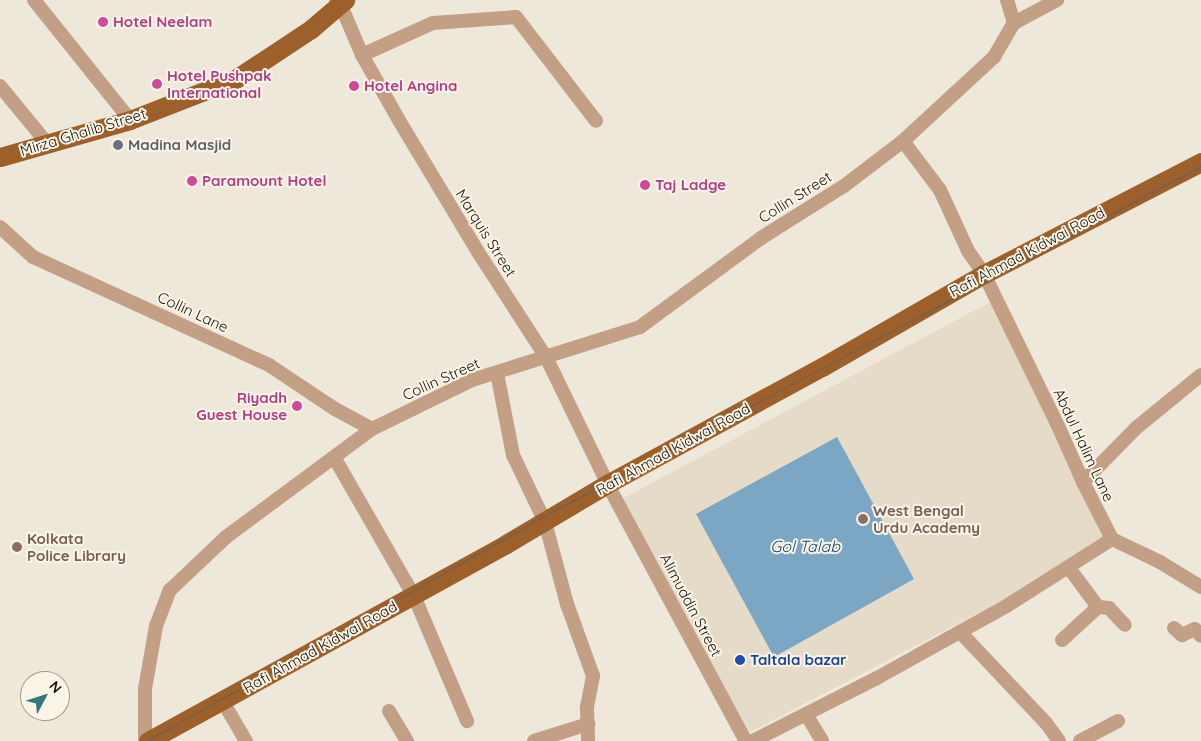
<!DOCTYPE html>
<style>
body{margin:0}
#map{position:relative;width:1201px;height:741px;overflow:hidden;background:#eee8db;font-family:Quicksand,sans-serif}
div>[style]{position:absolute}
.built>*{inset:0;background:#e5dbc8}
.water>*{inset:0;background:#7ba7c5}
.minor>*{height:14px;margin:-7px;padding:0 7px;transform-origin:7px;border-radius:7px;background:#c39f85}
.major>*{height:19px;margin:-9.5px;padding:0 9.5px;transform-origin:9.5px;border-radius:9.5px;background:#9e602a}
.tram>*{height:1px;margin:-0.5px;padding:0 0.5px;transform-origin:0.5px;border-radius:0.5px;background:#636058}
.dots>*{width:14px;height:14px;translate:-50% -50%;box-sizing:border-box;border:2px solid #fbf5e8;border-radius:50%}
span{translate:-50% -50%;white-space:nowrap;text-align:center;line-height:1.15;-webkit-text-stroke:4px #fbf5e8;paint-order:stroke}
.hotel-label{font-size:15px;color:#b23c85;font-weight:700}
.left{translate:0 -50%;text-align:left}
.right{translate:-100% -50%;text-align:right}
.street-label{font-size:15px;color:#15130e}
.worship-label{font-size:15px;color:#5b616d;font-weight:700}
.education-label{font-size:15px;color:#785e54;font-weight:700}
.transit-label{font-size:15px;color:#164399;font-weight:700}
.water-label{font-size:16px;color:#124968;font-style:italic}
.north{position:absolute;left:20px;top:671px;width:50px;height:50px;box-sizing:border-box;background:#fbf5e8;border:1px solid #9f9b91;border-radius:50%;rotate:50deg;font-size:14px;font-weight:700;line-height:20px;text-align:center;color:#15130e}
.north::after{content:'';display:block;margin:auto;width:18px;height:22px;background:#317a77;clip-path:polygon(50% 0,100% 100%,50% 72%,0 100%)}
</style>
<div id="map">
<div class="built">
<i style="clip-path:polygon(990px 302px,1106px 536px,1009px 597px,750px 732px,618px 501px)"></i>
</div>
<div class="water">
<i style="clip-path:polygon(837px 437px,914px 579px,774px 657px,696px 514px)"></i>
</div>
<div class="minor">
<i style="left:34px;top:0;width:154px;rotate:51.3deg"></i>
<i style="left:336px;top:0;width:5px;rotate:37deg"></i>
<i style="left:340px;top:3px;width:56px;rotate:67.1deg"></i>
<i style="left:362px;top:55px;width:77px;rotate:60.4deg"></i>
<i style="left:400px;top:122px;width:152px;rotate:59deg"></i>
<i style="left:478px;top:252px;width:125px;rotate:57.1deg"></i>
<i style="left:546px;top:357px;width:144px;rotate:64.1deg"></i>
<i style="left:609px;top:487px;width:289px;rotate:61.7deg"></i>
<i style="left:1007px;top:0;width:24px;rotate:73deg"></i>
<i style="left:1014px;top:23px;width:49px;rotate:-28.1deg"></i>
<i style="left:362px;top:55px;width:78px;rotate:-24.3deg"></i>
<i style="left:433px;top:23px;width:83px;rotate:-4.1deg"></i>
<i style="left:516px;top:17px;width:131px;rotate:52.4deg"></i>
<i style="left:0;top:86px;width:74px;rotate:50.5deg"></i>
<i style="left:903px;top:141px;width:61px;rotate:52.9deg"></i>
<i style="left:940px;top:190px;width:67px;rotate:65.3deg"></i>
<i style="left:968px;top:251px;width:28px;rotate:55deg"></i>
<i style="left:984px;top:274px;width:171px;rotate:64deg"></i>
<i style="left:1059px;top:428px;width:59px;rotate:66deg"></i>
<i style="left:1083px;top:482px;width:64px;rotate:63deg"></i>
<i style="left:1112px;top:539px;width:53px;rotate:25.6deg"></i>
<i style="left:1160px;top:562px;width:48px;rotate:31.4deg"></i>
<i style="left:0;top:227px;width:45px;rotate:42.3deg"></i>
<i style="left:33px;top:257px;width:260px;rotate:24.6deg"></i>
<i style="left:269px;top:365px;width:79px;rotate:33.7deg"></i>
<i style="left:335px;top:409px;width:42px;rotate:28.4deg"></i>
<i style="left:497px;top:373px;width:84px;rotate:79deg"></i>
<i style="left:513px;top:455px;width:74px;rotate:64.5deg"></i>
<i style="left:545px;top:522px;width:85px;rotate:75deg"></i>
<i style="left:567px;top:604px;width:77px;rotate:70.1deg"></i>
<i style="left:593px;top:676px;width:33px;rotate:101deg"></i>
<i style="left:587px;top:708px;width:33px;rotate:88deg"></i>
<i style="left:334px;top:457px;width:160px;rotate:60.1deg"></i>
<i style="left:414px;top:596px;width:136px;rotate:67deg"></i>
<i style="left:1083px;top:482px;width:76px;rotate:-45.5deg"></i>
<i style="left:1136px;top:428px;width:84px;rotate:-39.2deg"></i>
<i style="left:1098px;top:607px;width:11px;rotate:5deg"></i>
<i style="left:1109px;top:608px;width:23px;rotate:47deg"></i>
<i style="left:1174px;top:628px;width:11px;rotate:41deg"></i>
<i style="left:1182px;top:635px;width:14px;rotate:-25deg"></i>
<i style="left:1195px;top:629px;width:9px;rotate:49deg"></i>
<i style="left:960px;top:632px;width:125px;rotate:46.6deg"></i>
<i style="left:1046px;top:723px;width:22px;rotate:54deg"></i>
<i style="left:1062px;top:640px;width:49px;rotate:-42.5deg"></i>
<i style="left:1098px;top:607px;width:49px;rotate:-126.6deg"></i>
<i style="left:222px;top:700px;width:48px;rotate:59.7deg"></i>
<i style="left:389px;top:711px;width:35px;rotate:59deg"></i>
<i style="left:806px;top:714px;width:31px;rotate:59deg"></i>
<i style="left:145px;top:741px;width:52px;rotate:-90deg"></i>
<i style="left:145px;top:689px;width:64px;rotate:-80.1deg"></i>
<i style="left:156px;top:626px;width:39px;rotate:-69deg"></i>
<i style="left:170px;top:590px;width:77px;rotate:-43.4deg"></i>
<i style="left:226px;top:537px;width:182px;rotate:-36.5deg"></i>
<i style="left:372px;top:429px;width:111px;rotate:-26.1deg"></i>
<i style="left:472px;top:380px;width:176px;rotate:-17.5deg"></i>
<i style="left:640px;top:327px;width:150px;rotate:-36.3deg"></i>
<i style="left:761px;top:238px;width:98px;rotate:-32.1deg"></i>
<i style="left:844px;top:186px;width:74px;rotate:-37.3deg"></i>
<i style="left:903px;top:141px;width:124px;rotate:-42.7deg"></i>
<i style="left:994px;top:57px;width:39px;rotate:-60deg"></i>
<i style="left:534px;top:741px;width:57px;rotate:-17.5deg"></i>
<i style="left:753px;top:741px;width:139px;rotate:-26.9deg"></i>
<i style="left:877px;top:678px;width:150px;rotate:-29.1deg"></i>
<i style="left:1008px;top:605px;width:123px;rotate:-32.4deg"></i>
<i style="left:1080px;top:741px;width:43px;rotate:-27.8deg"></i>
</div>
<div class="major">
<i style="left:0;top:157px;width:135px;rotate:-15.9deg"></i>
<i style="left:130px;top:120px;width:115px;rotate:-21.4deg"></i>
<i style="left:237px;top:78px;width:89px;rotate:-33.5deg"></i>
<i style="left:311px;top:29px;width:45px;rotate:-40.5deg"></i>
<i style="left:148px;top:741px;width:409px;rotate:-28.8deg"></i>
<i style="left:506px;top:544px;width:117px;rotate:-30.7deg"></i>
<i style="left:607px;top:484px;width:245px;rotate:-28.6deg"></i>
<i style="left:822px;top:367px;width:187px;rotate:-29.9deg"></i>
<i style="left:984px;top:274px;width:244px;rotate:-27.3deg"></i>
</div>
<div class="tram">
<i style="left:147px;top:741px;width:478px;rotate:-29.5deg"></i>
<i style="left:563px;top:506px;width:723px;rotate:-28.05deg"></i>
</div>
<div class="dots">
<i style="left:103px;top:22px;background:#d1479c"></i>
<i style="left:157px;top:84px;background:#d1479c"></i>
<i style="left:354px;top:86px;background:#d1479c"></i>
<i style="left:118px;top:145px;background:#6b7280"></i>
<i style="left:192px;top:181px;background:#d1479c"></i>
<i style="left:645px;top:185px;background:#d1479c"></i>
<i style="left:297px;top:406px;background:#d1479c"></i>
<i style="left:863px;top:519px;background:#8d6e63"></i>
<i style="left:17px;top:547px;background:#8d6e63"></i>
<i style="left:740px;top:660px;background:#1a4fb4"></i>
</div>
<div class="hotel-label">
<span class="left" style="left:113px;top:22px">Hotel Neelam</span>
<span class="left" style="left:167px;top:84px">Hotel Pushpak<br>International</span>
<span class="left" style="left:364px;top:86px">Hotel Angina</span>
<span class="left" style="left:202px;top:181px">Paramount Hotel</span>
<span class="left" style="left:655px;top:185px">Taj Ladge</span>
<span class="right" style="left:287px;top:406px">Riyadh<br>Guest House</span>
</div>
<div class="street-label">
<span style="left:83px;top:132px;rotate:-17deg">Mirza Ghalib Street</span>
<span style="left:795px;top:197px;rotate:-32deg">Collin Street</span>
<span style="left:486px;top:233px;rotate:58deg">Marquis Street</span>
<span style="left:1027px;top:252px;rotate:-28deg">Rafi Ahmad Kidwai Road</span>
<span style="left:193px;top:312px;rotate:25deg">Collin Lane</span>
<span style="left:441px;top:379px;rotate:-24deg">Collin Street</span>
<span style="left:1084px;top:445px;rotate:65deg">Abdul Halim Lane</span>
<span style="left:673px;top:449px;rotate:-29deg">Rafi Ahmad Kidwai Road</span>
<span style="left:691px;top:605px;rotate:62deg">Alimuddin Street</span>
<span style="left:320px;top:647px;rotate:-29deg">Rafi Ahmad Kidwai Road</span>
</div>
<div class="worship-label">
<span class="left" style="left:128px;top:145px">Madina Masjid</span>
</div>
<div class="education-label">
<span class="left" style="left:873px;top:519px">West Bengal<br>Urdu Academy</span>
<span class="left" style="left:27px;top:547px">Kolkata<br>Police Library</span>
</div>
<div class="transit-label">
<span class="left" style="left:750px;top:660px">Taltala bazar</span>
</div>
<div class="water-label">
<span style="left:805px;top:546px">Gol Talab</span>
</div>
<div class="north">N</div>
</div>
